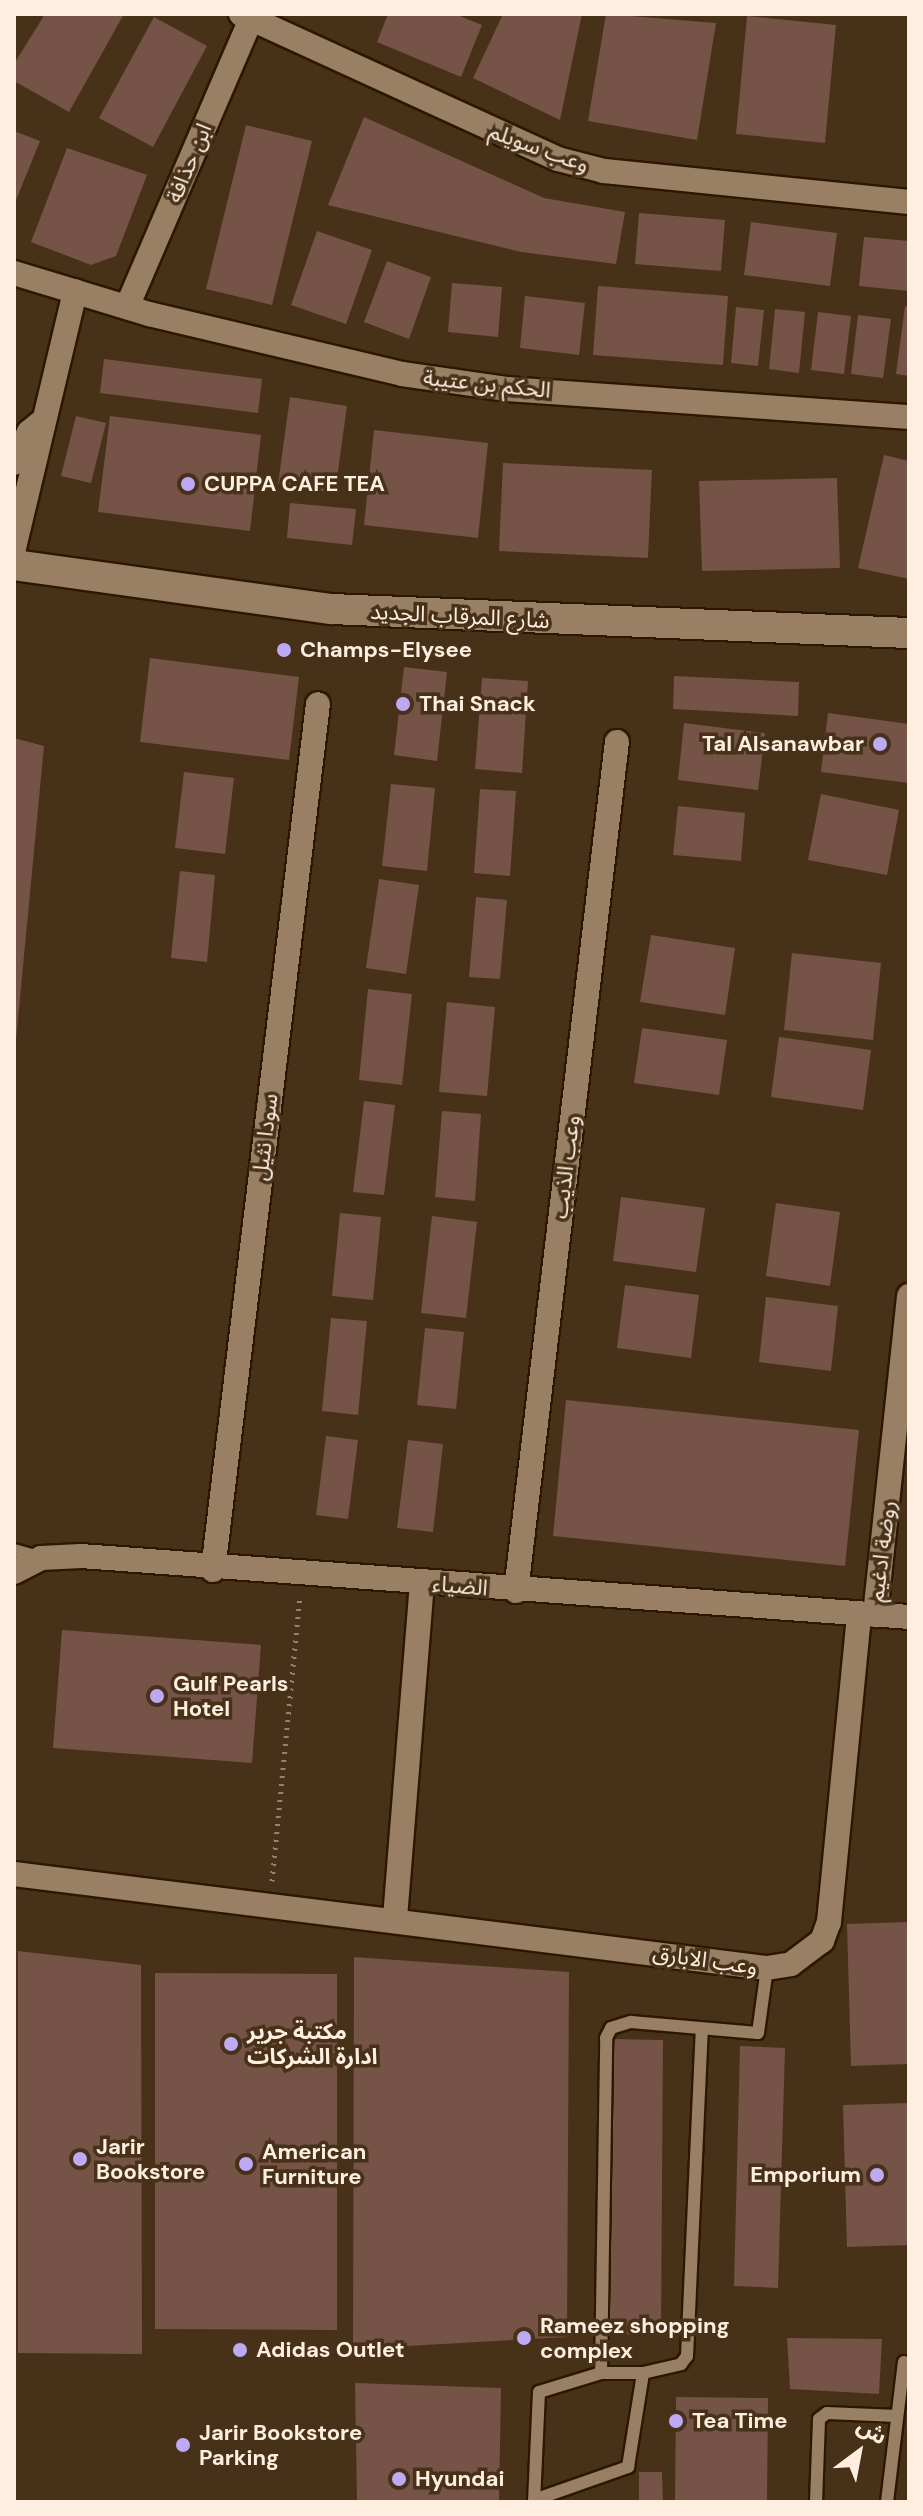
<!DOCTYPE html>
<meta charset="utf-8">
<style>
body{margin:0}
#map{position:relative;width:923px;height:2516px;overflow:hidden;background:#473118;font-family:"DM Sans","Noto Sans Arabic",sans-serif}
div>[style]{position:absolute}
.building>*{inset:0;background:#755346}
.path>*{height:5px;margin-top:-2.5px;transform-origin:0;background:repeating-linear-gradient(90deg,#96836f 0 2px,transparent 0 8px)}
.roads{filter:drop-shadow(2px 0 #2c1800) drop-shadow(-2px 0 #2c1800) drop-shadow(0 2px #2c1800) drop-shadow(0 -2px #2c1800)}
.service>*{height:12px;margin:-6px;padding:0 6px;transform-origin:6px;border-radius:6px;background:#997f64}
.minor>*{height:24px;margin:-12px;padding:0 12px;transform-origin:12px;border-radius:12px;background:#997f64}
.tertiary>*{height:30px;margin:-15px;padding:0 15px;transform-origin:15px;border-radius:15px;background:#997f64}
.dots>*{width:22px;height:22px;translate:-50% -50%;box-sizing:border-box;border:4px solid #473118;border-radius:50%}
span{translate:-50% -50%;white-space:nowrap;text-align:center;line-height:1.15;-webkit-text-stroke:7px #473118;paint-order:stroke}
.street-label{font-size:22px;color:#fdeee0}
.poi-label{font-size:22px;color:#fdeee0;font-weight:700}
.left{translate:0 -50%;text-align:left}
.right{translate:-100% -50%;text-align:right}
.frame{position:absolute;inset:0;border:16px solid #fdeee0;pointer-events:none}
.north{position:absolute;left:819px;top:2412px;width:80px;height:80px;-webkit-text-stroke:6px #473118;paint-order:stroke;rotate:32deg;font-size:22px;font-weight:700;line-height:32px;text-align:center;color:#fdeee0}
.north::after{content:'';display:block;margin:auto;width:28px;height:36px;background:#fdeee0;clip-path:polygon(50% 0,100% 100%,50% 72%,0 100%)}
</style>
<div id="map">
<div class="building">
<i style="clip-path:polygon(45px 14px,124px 14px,69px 112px,14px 81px,14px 64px)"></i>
<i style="clip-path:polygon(388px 14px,455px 14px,482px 25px,461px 77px,377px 42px)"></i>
<i style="clip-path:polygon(503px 14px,582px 14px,560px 120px,473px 78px)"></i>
<i style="clip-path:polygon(606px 14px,716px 23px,697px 140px,588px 121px)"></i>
<i style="clip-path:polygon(747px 16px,836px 25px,825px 143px,736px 134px)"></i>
<i style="clip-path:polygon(154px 17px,207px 46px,153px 147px,99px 118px)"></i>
<i style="clip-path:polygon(364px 117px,544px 198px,625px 212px,616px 264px,521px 252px,328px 205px)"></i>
<i style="clip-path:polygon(246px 125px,312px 141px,272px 305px,206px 289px)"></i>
<i style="clip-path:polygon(14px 131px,40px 141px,14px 205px)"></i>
<i style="clip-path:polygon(67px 148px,147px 175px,116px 256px,91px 265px,31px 242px)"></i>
<i style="clip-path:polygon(639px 213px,725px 220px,721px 271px,635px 264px)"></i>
<i style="clip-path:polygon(751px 222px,837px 233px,830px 286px,744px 275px)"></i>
<i style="clip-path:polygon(317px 231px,372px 250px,346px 324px,291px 305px)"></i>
<i style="clip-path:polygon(864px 237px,909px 241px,909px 291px,859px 286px)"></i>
<i style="clip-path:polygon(387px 261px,431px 277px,409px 339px,364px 322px)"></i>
<i style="clip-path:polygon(452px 283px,502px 287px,498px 337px,448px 332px)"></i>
<i style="clip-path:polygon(598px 286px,728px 296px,723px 365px,593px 355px)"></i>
<i style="clip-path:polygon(525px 296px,585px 303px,579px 355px,520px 348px)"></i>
<i style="clip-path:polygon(905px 306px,909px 307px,909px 376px,896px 374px)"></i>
<i style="clip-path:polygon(736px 307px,764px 310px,758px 366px,731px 363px)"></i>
<i style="clip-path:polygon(775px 309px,805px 312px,799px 373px,769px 369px)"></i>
<i style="clip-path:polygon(818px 312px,851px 316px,844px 374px,811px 370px)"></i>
<i style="clip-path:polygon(858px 315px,891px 319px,883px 378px,851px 374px)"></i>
<i style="clip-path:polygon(104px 359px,262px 379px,258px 413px,100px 393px)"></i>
<i style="clip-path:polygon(290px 397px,347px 406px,335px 493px,278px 484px)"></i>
<i style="clip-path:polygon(76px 416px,106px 423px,91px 483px,61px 476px)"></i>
<i style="clip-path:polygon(110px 416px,261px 435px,250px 531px,98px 512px)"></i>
<i style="clip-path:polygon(374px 430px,488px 443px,478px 538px,364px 525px)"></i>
<i style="clip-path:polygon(884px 455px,909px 461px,909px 579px,858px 568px)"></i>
<i style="clip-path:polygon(503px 463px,652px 470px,648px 558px,499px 551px)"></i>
<i style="clip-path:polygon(837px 478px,840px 568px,702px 571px,699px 481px)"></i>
<i style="clip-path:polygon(290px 503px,356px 509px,352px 545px,287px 538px)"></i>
<i style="clip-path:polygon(150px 658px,299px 677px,289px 760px,140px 742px)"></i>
<i style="clip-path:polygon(404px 667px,447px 672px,437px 761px,394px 755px)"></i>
<i style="clip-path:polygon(674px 676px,799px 682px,798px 716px,673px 709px)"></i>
<i style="clip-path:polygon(482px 678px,528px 681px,522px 773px,475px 769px)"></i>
<i style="clip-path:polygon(828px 713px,909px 724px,909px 783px,821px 772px)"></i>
<i style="clip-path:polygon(684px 723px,765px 733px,758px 790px,678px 780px)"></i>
<i style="clip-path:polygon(14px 738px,44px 746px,16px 1040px,14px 1040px)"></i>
<i style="clip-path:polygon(184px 772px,234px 778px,225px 854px,175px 848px)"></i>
<i style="clip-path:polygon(391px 784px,435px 788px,427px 871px,382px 866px)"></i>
<i style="clip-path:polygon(480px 789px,516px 791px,510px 876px,474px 873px)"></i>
<i style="clip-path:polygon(821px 794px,899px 810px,887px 875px,808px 860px)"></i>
<i style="clip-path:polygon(678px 806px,745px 813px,741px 861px,673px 855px)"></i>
<i style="clip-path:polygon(180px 871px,215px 875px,207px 962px,171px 958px)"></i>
<i style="clip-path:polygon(379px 879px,419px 885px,406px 974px,366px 968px)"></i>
<i style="clip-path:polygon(476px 897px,507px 900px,500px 979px,469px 977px)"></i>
<i style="clip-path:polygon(651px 935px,735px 948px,725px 1015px,640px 1002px)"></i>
<i style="clip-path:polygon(792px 953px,881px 963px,873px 1040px,784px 1030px)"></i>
<i style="clip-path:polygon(368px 989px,412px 994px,402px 1085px,359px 1080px)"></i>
<i style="clip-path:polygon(447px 1002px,495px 1007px,487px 1096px,439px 1092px)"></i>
<i style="clip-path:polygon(642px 1028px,727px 1040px,719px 1095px,634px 1083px)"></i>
<i style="clip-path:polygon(779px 1037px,871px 1050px,863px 1110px,771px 1097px)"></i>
<i style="clip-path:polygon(364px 1101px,395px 1105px,384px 1195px,353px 1192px)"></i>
<i style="clip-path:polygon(442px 1111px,481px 1114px,475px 1201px,435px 1197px)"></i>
<i style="clip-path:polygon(621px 1197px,705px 1208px,696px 1272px,613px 1261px)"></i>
<i style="clip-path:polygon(776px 1203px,840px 1212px,830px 1286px,766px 1276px)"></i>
<i style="clip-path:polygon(340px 1213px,381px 1217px,373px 1300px,332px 1296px)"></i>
<i style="clip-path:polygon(432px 1216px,477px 1222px,466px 1318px,421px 1313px)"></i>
<i style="clip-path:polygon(625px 1285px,699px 1295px,691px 1358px,617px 1348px)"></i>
<i style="clip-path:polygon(766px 1297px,838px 1306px,831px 1371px,759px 1362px)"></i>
<i style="clip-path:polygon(331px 1318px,367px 1321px,358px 1415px,322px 1411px)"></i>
<i style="clip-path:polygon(425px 1328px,464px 1332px,456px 1409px,417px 1405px)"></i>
<i style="clip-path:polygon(566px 1400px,859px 1430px,845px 1566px,553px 1536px)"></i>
<i style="clip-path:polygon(326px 1436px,358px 1440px,348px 1519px,316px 1515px)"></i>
<i style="clip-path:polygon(408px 1440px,443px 1444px,433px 1532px,397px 1528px)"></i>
<i style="clip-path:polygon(62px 1630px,261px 1645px,252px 1763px,53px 1748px)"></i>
<i style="clip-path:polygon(909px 1922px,909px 2064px,851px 2066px,847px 1924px)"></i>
<i style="clip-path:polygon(18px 1951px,141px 1965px,142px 2354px,18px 2353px)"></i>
<i style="clip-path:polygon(354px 1957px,569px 1972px,567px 2337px,353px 2349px)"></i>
<i style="clip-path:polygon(155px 1973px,337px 1974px,337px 2330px,155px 2329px)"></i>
<i style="clip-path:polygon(611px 2039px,663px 2040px,661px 2335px,608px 2334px)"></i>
<i style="clip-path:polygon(740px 2046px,785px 2048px,778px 2288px,734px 2286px)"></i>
<i style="clip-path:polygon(909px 2103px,909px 2245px,847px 2247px,843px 2105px)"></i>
<i style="clip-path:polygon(787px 2338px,882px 2339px,879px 2394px,790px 2389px)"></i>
<i style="clip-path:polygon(355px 2383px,501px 2388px,499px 2502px,357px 2502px)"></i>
<i style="clip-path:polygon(676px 2397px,768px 2398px,767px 2502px,675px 2502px)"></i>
<i style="clip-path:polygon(639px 2472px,662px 2472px,663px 2502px,639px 2502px)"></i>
</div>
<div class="path">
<i style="left:272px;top:1881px;width:286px;rotate:-84.4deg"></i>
</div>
<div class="roads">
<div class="service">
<i style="left:14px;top:1550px;width:25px;rotate:16deg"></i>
<i style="left:601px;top:2373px;width:335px;rotate:-89.1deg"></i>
<i style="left:606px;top:2038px;width:11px;rotate:-63deg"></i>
<i style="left:611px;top:2028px;width:21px;rotate:-17deg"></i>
<i style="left:631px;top:2022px;width:127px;rotate:5deg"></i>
<i style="left:758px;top:2033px;width:66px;rotate:-82.1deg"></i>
<i style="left:534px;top:2500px;width:100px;rotate:-19.3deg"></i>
<i style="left:628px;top:2467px;width:95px;rotate:-80.9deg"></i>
<i style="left:534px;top:2502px;width:110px;rotate:-87.4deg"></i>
<i style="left:539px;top:2392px;width:65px;rotate:-17deg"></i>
<i style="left:601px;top:2373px;width:42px"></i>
<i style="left:643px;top:2373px;width:39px;rotate:-13deg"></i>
<i style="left:681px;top:2364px;width:10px;rotate:-53deg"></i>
<i style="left:687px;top:2356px;width:327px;rotate:-87.4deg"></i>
<i style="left:816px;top:2502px;width:83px;rotate:-87.9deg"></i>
<i style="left:819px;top:2419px;width:10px;rotate:-37deg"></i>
<i style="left:827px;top:2413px;width:70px;rotate:2.5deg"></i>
<i style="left:887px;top:2502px;width:141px;rotate:-83.1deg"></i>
</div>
<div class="minor">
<i style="left:241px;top:14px;width:349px;rotate:24.6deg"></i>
<i style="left:558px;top:159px;width:48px;rotate:14.6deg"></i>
<i style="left:604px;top:171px;width:307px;rotate:5.8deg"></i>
<i style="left:14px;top:273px;width:141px;rotate:16.9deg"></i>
<i style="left:149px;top:314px;width:260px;rotate:13.3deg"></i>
<i style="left:402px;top:374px;width:107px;rotate:8.1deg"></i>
<i style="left:508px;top:389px;width:402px;rotate:4deg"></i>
<i style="left:127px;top:307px;width:314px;rotate:-66.7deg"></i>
<i style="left:14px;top:463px;width:34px;rotate:-64deg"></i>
<i style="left:29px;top:432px;width:19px;rotate:-39deg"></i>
<i style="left:14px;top:548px;width:264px;rotate:-76.6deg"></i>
<i style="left:213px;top:1570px;width:872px;rotate:-83.09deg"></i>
<i style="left:14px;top:1572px;width:30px;rotate:-27deg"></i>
<i style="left:41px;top:1558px;width:40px;rotate:-2.9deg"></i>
<i style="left:81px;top:1556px;width:830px;rotate:4.21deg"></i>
<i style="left:516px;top:1591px;width:855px;rotate:-83.22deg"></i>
<i style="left:875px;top:1615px;width:321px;rotate:-83.9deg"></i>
<i style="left:14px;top:1874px;width:759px;rotate:7.12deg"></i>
<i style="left:767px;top:1968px;width:24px;rotate:-9deg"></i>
<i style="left:791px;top:1964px;width:39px;rotate:-37deg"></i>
<i style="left:822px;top:1941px;width:20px;rotate:-70deg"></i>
<i style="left:829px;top:1922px;width:309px;rotate:-84.4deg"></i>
<i style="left:395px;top:1918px;width:336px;rotate:-85.4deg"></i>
</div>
<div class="tertiary">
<i style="left:14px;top:565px;width:320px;rotate:7.9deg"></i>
<i style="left:331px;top:609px;width:578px;rotate:2.38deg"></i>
</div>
</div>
<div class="dots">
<i style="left:188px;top:484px;background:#bea9f5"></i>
<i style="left:284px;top:650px;background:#bea9f5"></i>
<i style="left:403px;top:704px;background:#bea9f5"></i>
<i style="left:880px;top:744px;background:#bea9f5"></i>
<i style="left:157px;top:1696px;background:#bea9f5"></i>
<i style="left:231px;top:2044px;background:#bea9f5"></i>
<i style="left:80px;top:2159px;background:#bea9f5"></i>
<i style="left:246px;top:2164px;background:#bea9f5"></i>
<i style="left:877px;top:2175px;background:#bea9f5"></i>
<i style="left:524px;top:2338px;background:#bea9f5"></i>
<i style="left:240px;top:2350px;background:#bea9f5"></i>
<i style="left:676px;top:2421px;background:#bea9f5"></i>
<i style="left:183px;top:2445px;background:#bea9f5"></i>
<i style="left:399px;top:2479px;background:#bea9f5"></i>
</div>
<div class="street-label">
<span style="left:539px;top:148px;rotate:20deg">وعب سويلم</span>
<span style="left:189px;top:163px;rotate:-67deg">ابن حذافة</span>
<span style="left:487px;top:384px;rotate:6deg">الحكم بن عتيبة</span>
<span style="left:460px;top:616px;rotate:3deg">شارع المرقاب الجديد</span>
<span style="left:265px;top:1137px;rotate:-83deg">سودا نثيل</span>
<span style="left:566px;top:1167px;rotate:-83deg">وعب الذيب</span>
<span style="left:882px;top:1551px;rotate:-83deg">روضة ادغيم</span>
<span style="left:460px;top:1586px;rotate:5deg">الضياء</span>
<span style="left:705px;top:1960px;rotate:8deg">وعب الابارق</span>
</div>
<div class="poi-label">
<span class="left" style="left:204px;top:484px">CUPPA CAFE TEA</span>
<span class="left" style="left:300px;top:650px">Champs-Elysee</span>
<span class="left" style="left:419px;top:704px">Thai Snack</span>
<span class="right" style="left:864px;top:744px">Tal Alsanawbar</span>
<span class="left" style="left:173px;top:1696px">Gulf Pearls<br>Hotel</span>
<span class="left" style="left:247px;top:2044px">مكتبة جرير<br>ادارة الشركات</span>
<span class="left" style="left:96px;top:2159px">Jarir<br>Bookstore</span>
<span class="left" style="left:262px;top:2164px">American<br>Furniture</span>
<span class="right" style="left:861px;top:2175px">Emporium</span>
<span class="left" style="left:540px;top:2338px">Rameez shopping<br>complex</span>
<span class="left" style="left:256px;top:2350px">Adidas Outlet</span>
<span class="left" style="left:692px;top:2421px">Tea Time</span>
<span class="left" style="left:199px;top:2445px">Jarir Bookstore<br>Parking</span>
<span class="left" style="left:415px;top:2479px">Hyundai</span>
</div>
<div class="frame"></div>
<div class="north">ش</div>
</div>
